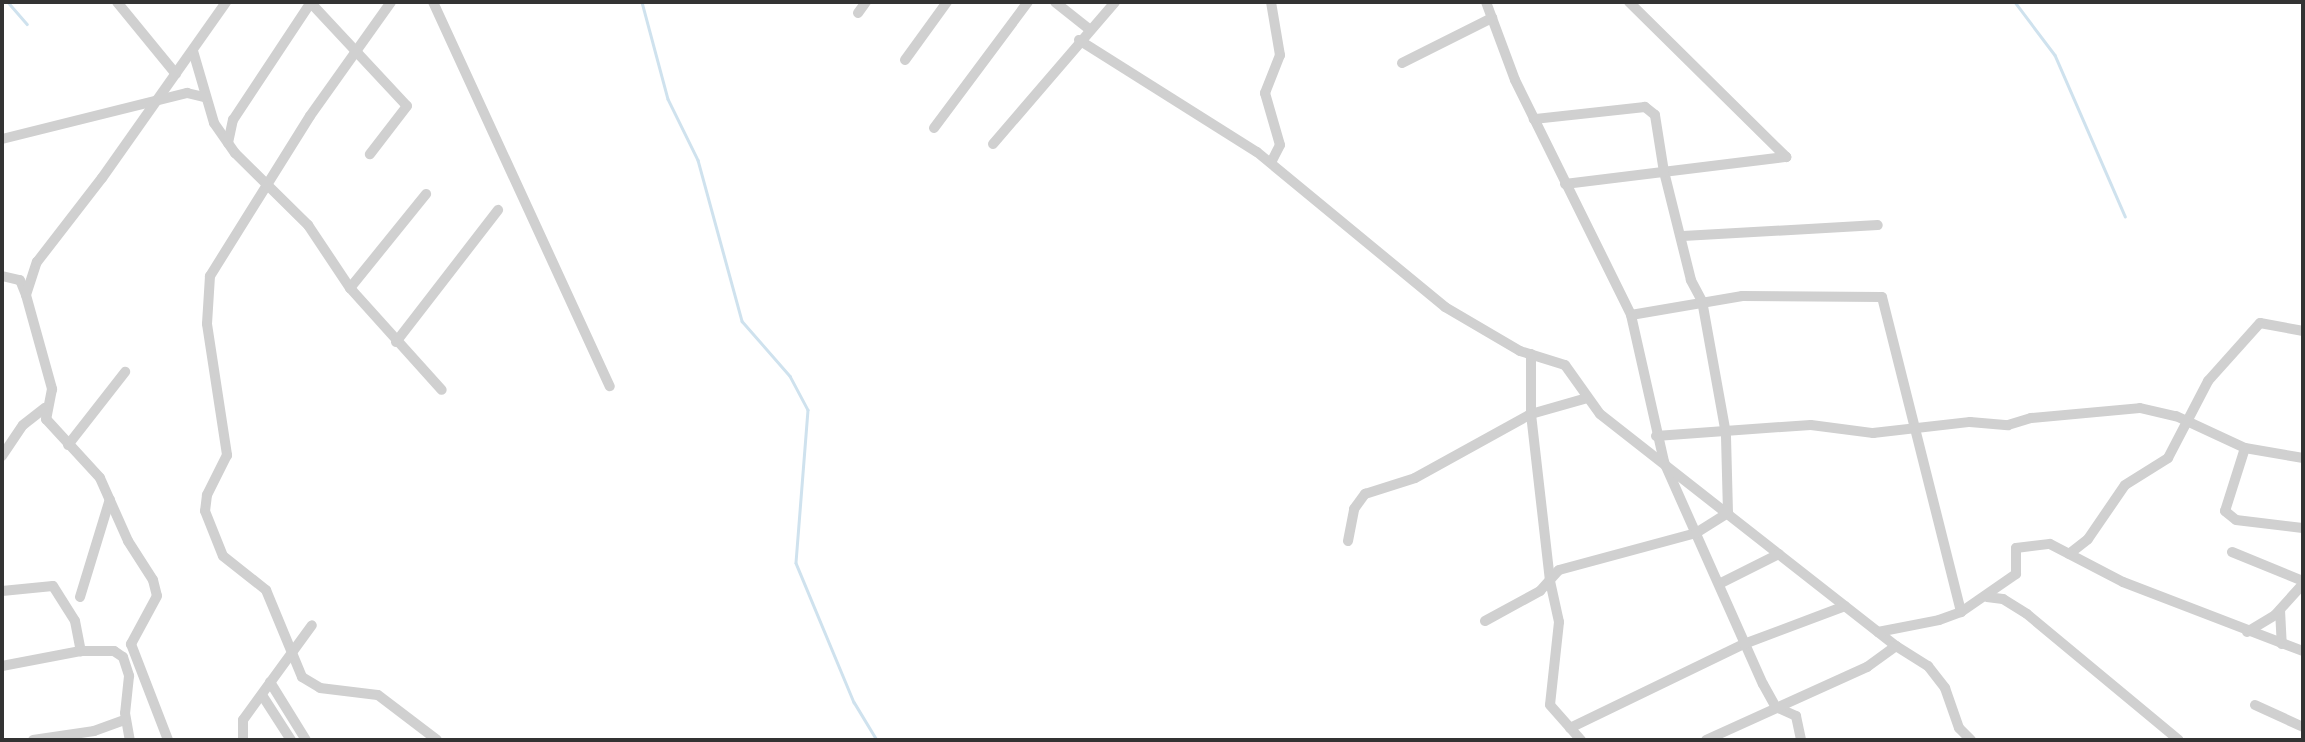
<!DOCTYPE html>
<style>
body{margin:0}
#map{position:relative;width:2305px;height:742px;overflow:hidden;background:#fff;font-family:Signika,sans-serif}
div>[style]{position:absolute}
.stream>*{height:2.5px;margin:-1.25px;padding:0 1.25px;transform-origin:1.25px;border-radius:1.25px;background:#cfe2ee}
.street>*{height:10px;margin:-5px;padding:0 5px;transform-origin:5px;border-radius:5px;background:#d0d0d0}
span{translate:-50% -50%;white-space:nowrap;text-align:center;line-height:1.15;-webkit-text-stroke:7px #fff;paint-order:stroke}
.frame{position:absolute;inset:0;border:4px solid #333;pointer-events:none}
</style>
<div id="map">
<div class="stream">
<i style="left:8px;top:2px;width:29px;rotate:49deg"></i>
<i style="left:642px;top:2px;width:100px;rotate:75deg"></i>
<i style="left:668px;top:99px;width:68px;rotate:63.8deg"></i>
<i style="left:698px;top:160px;width:167px;rotate:74.7deg"></i>
<i style="left:742px;top:321px;width:73px;rotate:48.9deg"></i>
<i style="left:790px;top:376px;width:38px;rotate:62deg"></i>
<i style="left:808px;top:410px;width:153px;rotate:94.5deg"></i>
<i style="left:796px;top:563px;width:151px;rotate:67.4deg"></i>
<i style="left:854px;top:702px;width:44px;rotate:58.8deg"></i>
<i style="left:2015px;top:2px;width:66px;rotate:53deg"></i>
<i style="left:2055px;top:55px;width:176px;rotate:66.5deg"></i>
</div>
<div class="street">
<i style="left:117px;top:2px;width:93px;rotate:50.7deg"></i>
<i style="left:310px;top:2px;width:142px;rotate:47deg"></i>
<i style="left:407px;top:106px;width:61px;rotate:127.6deg"></i>
<i style="left:391px;top:2px;width:140px;rotate:125.4deg"></i>
<i style="left:310px;top:116px;width:189px;rotate:122deg"></i>
<i style="left:210px;top:276px;width:48px;rotate:93.6deg"></i>
<i style="left:207px;top:324px;width:133px;rotate:81.3deg"></i>
<i style="left:227px;top:455px;width:45px;rotate:116.6deg"></i>
<i style="left:207px;top:495px;width:16px;rotate:97deg"></i>
<i style="left:205px;top:511px;width:48px;rotate:68.2deg"></i>
<i style="left:223px;top:556px;width:55px;rotate:38.3deg"></i>
<i style="left:266px;top:590px;width:94px;rotate:67.5deg"></i>
<i style="left:302px;top:677px;width:21px;rotate:31deg"></i>
<i style="left:320px;top:688px;width:58px;rotate:6.9deg"></i>
<i style="left:378px;top:695px;width:74px;rotate:37.3deg"></i>
<i style="left:433px;top:2px;width:423px;rotate:65.3deg"></i>
<i style="left:1055px;top:2px;width:43px;rotate:38.5deg"></i>
<i style="left:1271px;top:2px;width:54px;rotate:80.4deg"></i>
<i style="left:1280px;top:55px;width:41px;rotate:111.5deg"></i>
<i style="left:1265px;top:93px;width:54px;rotate:73.9deg"></i>
<i style="left:1280px;top:145px;width:20px;rotate:117deg"></i>
<i style="left:1486px;top:2px;width:83px;rotate:69.6deg"></i>
<i style="left:1515px;top:80px;width:262px;rotate:63.7deg"></i>
<i style="left:1631px;top:315px;width:151px;rotate:77.3deg"></i>
<i style="left:1664px;top:462px;width:243px;rotate:66deg"></i>
<i style="left:1763px;top:684px;width:26px;rotate:61deg"></i>
<i style="left:1776px;top:707px;width:22px;rotate:24deg"></i>
<i style="left:1796px;top:716px;width:25px;rotate:78deg"></i>
<i style="left:1629px;top:2px;width:221px;rotate:44.6deg"></i>
<i style="left:858px;top:13px;width:14px;rotate:-54deg"></i>
<i style="left:1079px;top:40px;width:210px;rotate:32.2deg"></i>
<i style="left:1257px;top:152px;width:244px;rotate:39.5deg"></i>
<i style="left:1445px;top:307px;width:87px;rotate:30.4deg"></i>
<i style="left:1520px;top:351px;width:47px;rotate:17.3deg"></i>
<i style="left:1565px;top:365px;width:60px;rotate:54.5deg"></i>
<i style="left:1600px;top:414px;width:376px;rotate:38.1deg"></i>
<i style="left:1896px;top:646px;width:38px;rotate:32deg"></i>
<i style="left:1928px;top:666px;width:28px;rotate:52deg"></i>
<i style="left:1945px;top:688px;width:42px;rotate:70.7deg"></i>
<i style="left:1959px;top:728px;width:17px;rotate:45deg"></i>
<i style="left:193px;top:51px;width:75px;rotate:73.7deg"></i>
<i style="left:214px;top:123px;width:37px;rotate:55deg"></i>
<i style="left:235px;top:153px;width:103px;rotate:44.6deg"></i>
<i style="left:308px;top:225px;width:76px;rotate:56.3deg"></i>
<i style="left:350px;top:288px;width:137px;rotate:48deg"></i>
<i style="left:905px;top:60px;width:72px;rotate:-54.1deg"></i>
<i style="left:1402px;top:63px;width:101px;rotate:-26.6deg"></i>
<i style="left:934px;top:128px;width:157px;rotate:-53.3deg"></i>
<i style="left:2px;top:139px;width:191px;rotate:-14deg"></i>
<i style="left:187px;top:93px;width:18px;rotate:13deg"></i>
<i style="left:228px;top:143px;width:24px;rotate:-78deg"></i>
<i style="left:233px;top:120px;width:141px;rotate:-56.5deg"></i>
<i style="left:993px;top:144px;width:187px;rotate:-49.3deg"></i>
<i style="left:1565px;top:184px;width:223px;rotate:-7deg"></i>
<i style="left:1683px;top:236px;width:195px;rotate:-3.2deg"></i>
<i style="left:2px;top:276px;width:18px;rotate:13deg"></i>
<i style="left:20px;top:280px;width:16px;rotate:68deg"></i>
<i style="left:26px;top:295px;width:98px;rotate:74.5deg"></i>
<i style="left:52px;top:389px;width:31px;rotate:101deg"></i>
<i style="left:46px;top:419px;width:80px;rotate:47.5deg"></i>
<i style="left:100px;top:478px;width:69px;rotate:66deg"></i>
<i style="left:128px;top:541px;width:46px;rotate:57.3deg"></i>
<i style="left:153px;top:580px;width:16px;rotate:76deg"></i>
<i style="left:157px;top:596px;width:55px;rotate:118.4deg"></i>
<i style="left:131px;top:644px;width:103px;rotate:68.9deg"></i>
<i style="left:350px;top:288px;width:121px;rotate:-51deg"></i>
<i style="left:26px;top:295px;width:35px;rotate:-72deg"></i>
<i style="left:37px;top:262px;width:106px;rotate:-52.3deg"></i>
<i style="left:102px;top:178px;width:215px;rotate:-54.8deg"></i>
<i style="left:1631px;top:315px;width:113px;rotate:-9.7deg"></i>
<i style="left:1742px;top:296px;width:140px;rotate:0.4deg"></i>
<i style="left:1882px;top:297px;width:325px;rotate:75.9deg"></i>
<i style="left:396px;top:342px;width:167px;rotate:-52.3deg"></i>
<i style="left:1531px;top:354px;width:60px;rotate:90deg"></i>
<i style="left:1531px;top:414px;width:168px;rotate:83.5deg"></i>
<i style="left:1550px;top:581px;width:42px;rotate:77.6deg"></i>
<i style="left:1559px;top:622px;width:83px;rotate:96.2deg"></i>
<i style="left:1550px;top:705px;width:47px;rotate:48.5deg"></i>
<i style="left:1656px;top:436px;width:155px;rotate:-4.1deg"></i>
<i style="left:1811px;top:425px;width:63px;rotate:7.4deg"></i>
<i style="left:1873px;top:433px;width:98px;rotate:-6.5deg"></i>
<i style="left:1970px;top:422px;width:38px;rotate:5deg"></i>
<i style="left:2008px;top:425px;width:24px;rotate:-17deg"></i>
<i style="left:2031px;top:418px;width:109px;rotate:-5.2deg"></i>
<i style="left:2140px;top:408px;width:37px;rotate:13deg"></i>
<i style="left:2176px;top:416px;width:76px;rotate:24.9deg"></i>
<i style="left:2245px;top:448px;width:59px;rotate:9.8deg"></i>
<i style="left:68px;top:445px;width:93px;rotate:-52deg"></i>
<i style="left:2245px;top:448px;width:66px;rotate:107.6deg"></i>
<i style="left:2225px;top:511px;width:14px;rotate:39deg"></i>
<i style="left:2236px;top:520px;width:67px;rotate:6.8deg"></i>
<i style="left:2px;top:456px;width:37px;rotate:-56deg"></i>
<i style="left:23px;top:425px;width:28px;rotate:-38deg"></i>
<i style="left:1348px;top:541px;width:33px;rotate:-79deg"></i>
<i style="left:1354px;top:509px;width:19px;rotate:-54deg"></i>
<i style="left:1365px;top:494px;width:52px;rotate:-17.7deg"></i>
<i style="left:1415px;top:478px;width:132px;rotate:-28.9deg"></i>
<i style="left:1531px;top:414px;width:58px;rotate:-15.9deg"></i>
<i style="left:2232px;top:552px;width:77px;rotate:22.2deg"></i>
<i style="left:2069px;top:554px;width:24px;rotate:-38deg"></i>
<i style="left:2088px;top:539px;width:65px;rotate:-55.6deg"></i>
<i style="left:2125px;top:485px;width:51px;rotate:-32.1deg"></i>
<i style="left:2168px;top:458px;width:87px;rotate:-62.5deg"></i>
<i style="left:2208px;top:381px;width:78px;rotate:-48.1deg"></i>
<i style="left:2260px;top:323px;width:44px;rotate:10.5deg"></i>
<i style="left:1719px;top:584px;width:67px;rotate:-26.6deg"></i>
<i style="left:2px;top:591px;width:51px;rotate:-5.6deg"></i>
<i style="left:53px;top:586px;width:41px;rotate:57.8deg"></i>
<i style="left:75px;top:621px;width:31px;rotate:79deg"></i>
<i style="left:81px;top:651px;width:33px"></i>
<i style="left:114px;top:651px;width:11px;rotate:34deg"></i>
<i style="left:123px;top:657px;width:20px;rotate:72deg"></i>
<i style="left:129px;top:676px;width:37px;rotate:96deg"></i>
<i style="left:125px;top:713px;width:27px;rotate:80deg"></i>
<i style="left:80px;top:597px;width:102px;rotate:-73deg"></i>
<i style="left:1987px;top:597px;width:16px;rotate:7deg"></i>
<i style="left:2003px;top:599px;width:28px;rotate:32deg"></i>
<i style="left:2027px;top:614px;width:197px;rotate:39.7deg"></i>
<i style="left:2280px;top:610px;width:34px;rotate:87deg"></i>
<i style="left:1485px;top:621px;width:63px;rotate:-28.6deg"></i>
<i style="left:1540px;top:591px;width:28px;rotate:-48deg"></i>
<i style="left:1559px;top:570px;width:142px;rotate:-15.1deg"></i>
<i style="left:1696px;top:533px;width:38px;rotate:-32deg"></i>
<i style="left:1728px;top:513px;width:79px;rotate:-91.5deg"></i>
<i style="left:1726px;top:434px;width:135px;rotate:-100.2deg"></i>
<i style="left:1702px;top:301px;width:24px;rotate:-118deg"></i>
<i style="left:1691px;top:280px;width:111px;rotate:-104deg"></i>
<i style="left:1664px;top:172px;width:58px;rotate:-99deg"></i>
<i style="left:1655px;top:115px;width:13px;rotate:-141deg"></i>
<i style="left:1645px;top:107px;width:112px;rotate:173.8deg"></i>
<i style="left:1878px;top:632px;width:62px;rotate:-11.1deg"></i>
<i style="left:1939px;top:620px;width:23px;rotate:-20deg"></i>
<i style="left:1961px;top:612px;width:67px;rotate:-34.6deg"></i>
<i style="left:2016px;top:574px;width:26px;rotate:-90deg"></i>
<i style="left:2016px;top:548px;width:34px;rotate:-7deg"></i>
<i style="left:2050px;top:544px;width:82px;rotate:27.5deg"></i>
<i style="left:2123px;top:582px;width:193px;rotate:21deg"></i>
<i style="left:2247px;top:632px;width:33px;rotate:-31deg"></i>
<i style="left:2275px;top:615px;width:42px;rotate:-47.9deg"></i>
<i style="left:2px;top:666px;width:80px;rotate:-10.8deg"></i>
<i style="left:270px;top:682px;width:68px;rotate:58.2deg"></i>
<i style="left:262px;top:695px;width:54px;rotate:57.2deg"></i>
<i style="left:2255px;top:705px;width:53px;rotate:24.6deg"></i>
<i style="left:1570px;top:728px;width:193px;rotate:-25.8deg"></i>
<i style="left:1744px;top:644px;width:108px;rotate:-20.6deg"></i>
<i style="left:33px;top:740px;width:62px;rotate:-8.4deg"></i>
<i style="left:94px;top:731px;width:33px;rotate:-20deg"></i>
<i style="left:243px;top:740px;width:20px;rotate:-90deg"></i>
<i style="left:243px;top:720px;width:117px;rotate:-54deg"></i>
<i style="left:1706px;top:740px;width:177px;rotate:-24.4deg"></i>
<i style="left:1867px;top:667px;width:36px;rotate:-36deg"></i>
</div>
<div class="frame"></div>
</div>
